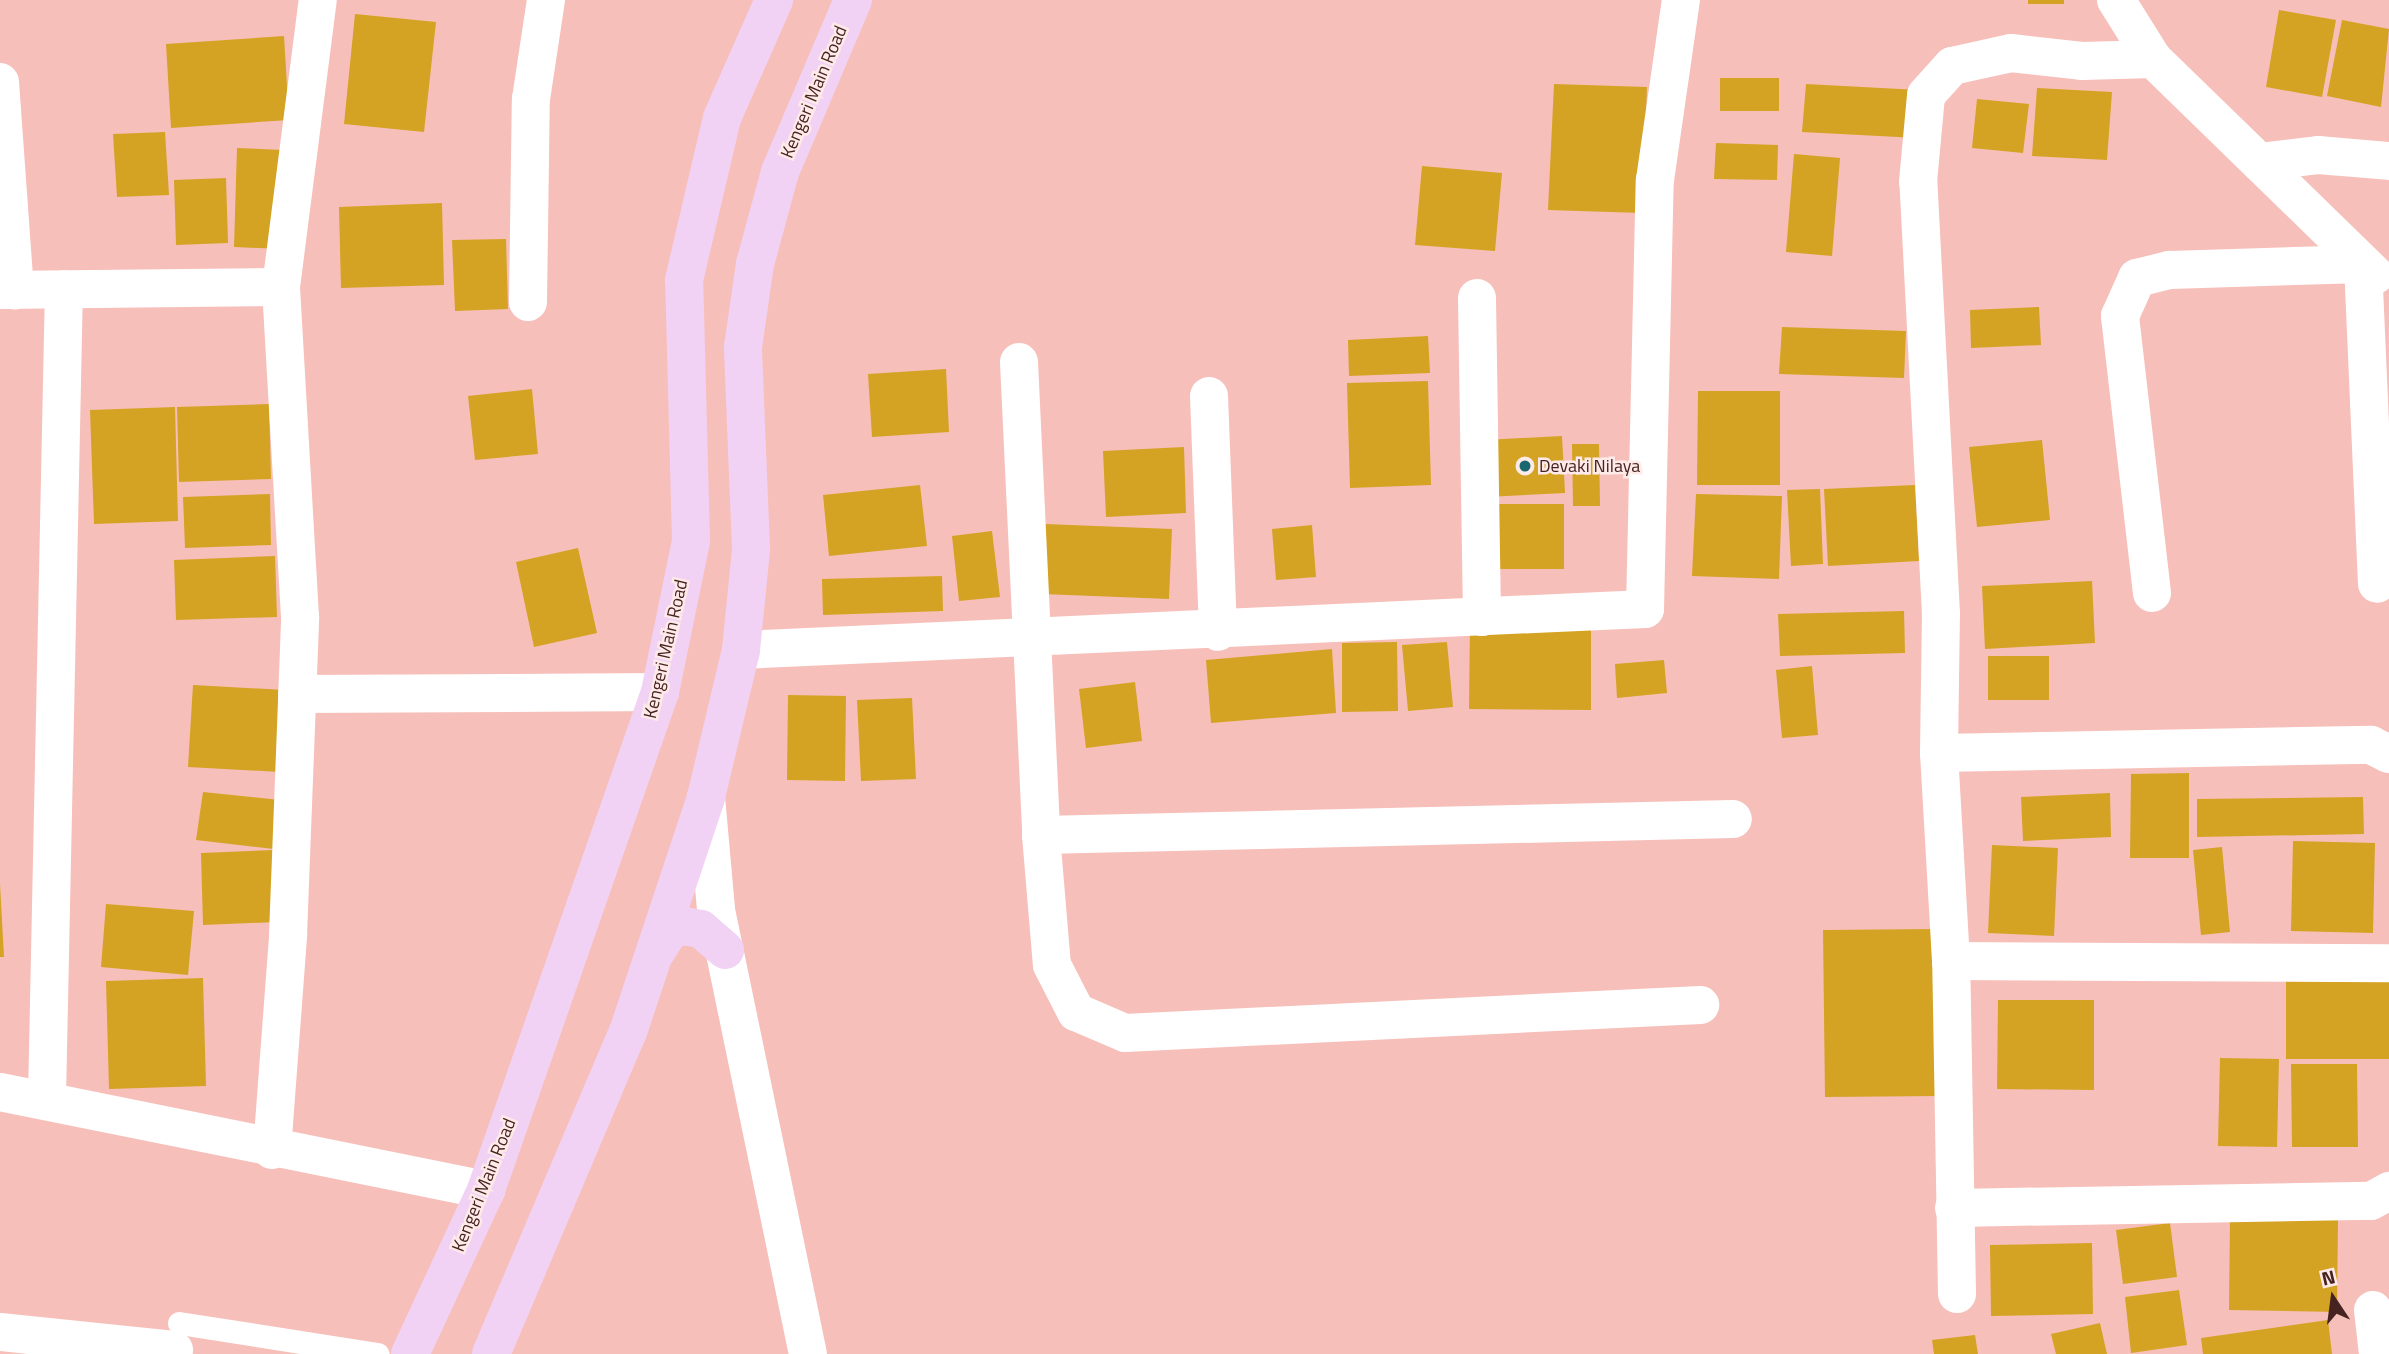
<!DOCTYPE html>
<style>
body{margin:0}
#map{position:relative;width:2389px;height:1354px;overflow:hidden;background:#f7bfb9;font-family:"Titillium Web",sans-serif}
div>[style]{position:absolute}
.building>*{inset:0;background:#d4a323}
.service>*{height:23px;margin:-11.5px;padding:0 11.5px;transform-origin:11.5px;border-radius:11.5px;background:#fff}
.minor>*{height:38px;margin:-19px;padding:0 19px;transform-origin:19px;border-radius:19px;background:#fff}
.tertiary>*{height:38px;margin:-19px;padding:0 19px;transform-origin:19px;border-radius:19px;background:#fff}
.primary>*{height:38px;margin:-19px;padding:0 19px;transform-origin:19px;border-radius:19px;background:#f2d2f4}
.dots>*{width:19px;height:19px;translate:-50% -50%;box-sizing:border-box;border:4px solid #feeae8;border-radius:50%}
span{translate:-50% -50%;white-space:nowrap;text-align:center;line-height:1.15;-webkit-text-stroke:5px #feeae8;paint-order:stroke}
.street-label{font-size:18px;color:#462320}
.poi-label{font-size:18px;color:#462320}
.left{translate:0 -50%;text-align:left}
.north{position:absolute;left:2298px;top:1263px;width:70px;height:70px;-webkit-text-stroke:5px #feeae8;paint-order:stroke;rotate:347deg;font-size:19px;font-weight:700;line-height:28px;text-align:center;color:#462320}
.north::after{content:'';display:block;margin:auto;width:24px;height:32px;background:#462320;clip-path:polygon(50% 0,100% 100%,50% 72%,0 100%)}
</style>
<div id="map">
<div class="building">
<i style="clip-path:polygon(2028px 0,2064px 0,2064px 4px,2028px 4px)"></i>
<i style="clip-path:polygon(2279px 10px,2336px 20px,2322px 97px,2266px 87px)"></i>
<i style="clip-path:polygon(355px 14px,436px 22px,424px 132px,344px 124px)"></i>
<i style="clip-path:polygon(2342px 20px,2389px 29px,2381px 107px,2327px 96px)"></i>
<i style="clip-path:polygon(284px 36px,289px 120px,171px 128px,166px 44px)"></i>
<i style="clip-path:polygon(1720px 78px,1779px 78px,1779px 111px,1720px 111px)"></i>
<i style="clip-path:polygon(1554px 84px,1647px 87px,1642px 213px,1548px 210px)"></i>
<i style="clip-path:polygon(1806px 84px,1919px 90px,1917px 138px,1802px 132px)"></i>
<i style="clip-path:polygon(2037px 88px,2112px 92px,2107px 160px,2032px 156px)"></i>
<i style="clip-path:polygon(1977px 99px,2029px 104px,2023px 153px,1972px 148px)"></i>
<i style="clip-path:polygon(165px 132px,169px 195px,117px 197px,113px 134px)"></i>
<i style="clip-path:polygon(1716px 143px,1778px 145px,1777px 180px,1714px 179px)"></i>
<i style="clip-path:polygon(237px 148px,284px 150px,281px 249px,234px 247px)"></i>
<i style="clip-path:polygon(1794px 154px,1840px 158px,1832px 256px,1786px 252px)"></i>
<i style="clip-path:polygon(1422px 166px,1502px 173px,1495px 251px,1415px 245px)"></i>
<i style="clip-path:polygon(226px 178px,228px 243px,176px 245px,174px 180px)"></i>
<i style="clip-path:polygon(442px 203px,444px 285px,341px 288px,339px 207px)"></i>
<i style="clip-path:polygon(506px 239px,508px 309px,455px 311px,452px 240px)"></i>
<i style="clip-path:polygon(2039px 307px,2041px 345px,1971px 348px,1970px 310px)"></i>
<i style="clip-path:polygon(1782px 327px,1906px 331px,1904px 378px,1779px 374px)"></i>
<i style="clip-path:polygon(1428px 336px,1430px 373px,1349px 376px,1348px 340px)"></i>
<i style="clip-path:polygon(946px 369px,949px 432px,872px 437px,868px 374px)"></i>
<i style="clip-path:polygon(1428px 381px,1431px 485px,1350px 488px,1347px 383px)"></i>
<i style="clip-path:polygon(532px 389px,538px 454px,475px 460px,468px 396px)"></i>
<i style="clip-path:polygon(1698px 391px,1780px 391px,1780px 485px,1697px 485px)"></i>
<i style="clip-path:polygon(269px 404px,271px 479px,179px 482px,177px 407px)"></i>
<i style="clip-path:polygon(175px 407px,178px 521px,94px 524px,90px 410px)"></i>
<i style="clip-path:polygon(1562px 436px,1565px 493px,1487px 497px,1485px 440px)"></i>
<i style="clip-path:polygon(2042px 440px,2050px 520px,1977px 527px,1969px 447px)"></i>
<i style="clip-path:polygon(1572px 444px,1599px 444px,1600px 506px,1573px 506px)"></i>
<i style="clip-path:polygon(1184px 447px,1186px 513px,1106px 517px,1103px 451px)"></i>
<i style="clip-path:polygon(920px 485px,927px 546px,829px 556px,823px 495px)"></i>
<i style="clip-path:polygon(1915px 485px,1919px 561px,1828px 566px,1824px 489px)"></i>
<i style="clip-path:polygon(1820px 489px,1823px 564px,1791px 566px,1787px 490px)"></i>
<i style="clip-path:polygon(270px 494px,271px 545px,185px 548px,183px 497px)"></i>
<i style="clip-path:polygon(1696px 494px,1782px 496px,1779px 579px,1692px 576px)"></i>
<i style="clip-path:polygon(1481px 504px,1564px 504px,1564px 569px,1482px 569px)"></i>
<i style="clip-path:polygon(1045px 524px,1172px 529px,1169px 599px,1042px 594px)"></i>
<i style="clip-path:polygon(1312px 525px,1316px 577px,1276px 580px,1272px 529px)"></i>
<i style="clip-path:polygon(992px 531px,1000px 597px,959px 601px,952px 536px)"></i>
<i style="clip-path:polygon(578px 548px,597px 633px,534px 647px,516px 562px)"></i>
<i style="clip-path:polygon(275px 556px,277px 617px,176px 620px,174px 560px)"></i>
<i style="clip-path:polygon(942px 576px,943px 611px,823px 615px,822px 579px)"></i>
<i style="clip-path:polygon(2092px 581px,2095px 643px,1985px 649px,1982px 586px)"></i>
<i style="clip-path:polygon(1904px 611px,1905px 653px,1780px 656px,1778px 614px)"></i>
<i style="clip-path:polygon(1470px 623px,1591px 624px,1591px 710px,1469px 709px)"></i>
<i style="clip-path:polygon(1397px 642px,1398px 711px,1342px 712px,1342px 643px)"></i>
<i style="clip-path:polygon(1447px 642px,1453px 707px,1408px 711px,1402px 645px)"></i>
<i style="clip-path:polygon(1332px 649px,1336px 713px,1211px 723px,1206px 660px)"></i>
<i style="clip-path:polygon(1988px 656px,2049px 656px,2049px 700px,1988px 700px)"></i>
<i style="clip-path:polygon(1664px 660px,1667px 693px,1617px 698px,1615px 664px)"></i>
<i style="clip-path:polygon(1812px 666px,1818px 735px,1782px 738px,1776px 670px)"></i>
<i style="clip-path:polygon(1135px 682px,1142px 741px,1086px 748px,1079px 689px)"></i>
<i style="clip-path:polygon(193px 685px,286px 690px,281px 772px,188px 767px)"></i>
<i style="clip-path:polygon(788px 695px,846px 696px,845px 781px,787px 780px)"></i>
<i style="clip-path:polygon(912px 698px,916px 779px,861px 781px,857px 700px)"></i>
<i style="clip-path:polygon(2189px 773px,2189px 858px,2130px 858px,2131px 774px)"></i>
<i style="clip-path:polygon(203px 792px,280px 800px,274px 849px,196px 840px)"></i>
<i style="clip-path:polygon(2110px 793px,2111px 837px,2023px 841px,2021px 797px)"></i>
<i style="clip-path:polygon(2363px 797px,2364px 834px,2197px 837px,2197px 799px)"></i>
<i style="clip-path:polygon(2293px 841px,2375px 843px,2373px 933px,2291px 931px)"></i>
<i style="clip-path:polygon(1992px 845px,2058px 848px,2054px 936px,1988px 933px)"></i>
<i style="clip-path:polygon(2222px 847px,2230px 932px,2201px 935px,2193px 850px)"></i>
<i style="clip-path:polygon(274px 850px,276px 922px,203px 925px,201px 853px)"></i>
<i style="clip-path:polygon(0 884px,4px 957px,0 957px)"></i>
<i style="clip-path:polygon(106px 904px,194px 911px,188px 975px,101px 967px)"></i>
<i style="clip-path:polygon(1937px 929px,1938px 1096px,1825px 1097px,1823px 930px)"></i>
<i style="clip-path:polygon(2286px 974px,2389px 974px,2389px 1059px,2286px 1059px)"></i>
<i style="clip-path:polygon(203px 978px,206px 1086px,109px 1089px,106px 981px)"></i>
<i style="clip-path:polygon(1998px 1000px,2094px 1000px,2094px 1090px,1997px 1089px)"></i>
<i style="clip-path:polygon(2220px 1058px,2279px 1059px,2277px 1147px,2218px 1146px)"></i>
<i style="clip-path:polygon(2291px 1064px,2357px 1064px,2358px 1147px,2292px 1147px)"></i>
<i style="clip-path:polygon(2230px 1217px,2338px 1218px,2337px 1312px,2229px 1310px)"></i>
<i style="clip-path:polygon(2170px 1223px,2177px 1277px,2123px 1284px,2116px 1230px)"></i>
<i style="clip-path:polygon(2092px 1243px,2093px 1314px,1991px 1316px,1990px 1245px)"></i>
<i style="clip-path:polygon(2179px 1290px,2187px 1345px,2131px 1353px,2125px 1297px)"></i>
<i style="clip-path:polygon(2328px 1320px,2332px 1354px,2203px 1354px,2201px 1338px)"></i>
<i style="clip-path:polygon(2100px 1323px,2107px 1354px,2056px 1354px,2051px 1334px)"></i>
<i style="clip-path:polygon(1975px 1335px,1978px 1354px,1934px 1354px,1932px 1340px)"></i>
</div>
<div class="service">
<i style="left:179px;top:1323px;width:201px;rotate:8.9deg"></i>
</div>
<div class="minor">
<i style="left:2116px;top:0;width:70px;rotate:57.9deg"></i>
<i style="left:2153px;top:59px;width:310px;rotate:44.2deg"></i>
<i style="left:0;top:82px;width:209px;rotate:85.9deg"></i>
<i style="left:2259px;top:162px;width:59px;rotate:-6.8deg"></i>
<i style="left:2318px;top:155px;width:71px;rotate:4.8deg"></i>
<i style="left:0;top:290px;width:281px;rotate:-0.6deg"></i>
<i style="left:1477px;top:298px;width:319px;rotate:89.1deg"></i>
<i style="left:528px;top:302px;width:203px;rotate:-89.2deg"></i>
<i style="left:531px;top:99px;width:100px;rotate:-81.4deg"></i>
<i style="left:1019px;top:362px;width:474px;rotate:87.3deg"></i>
<i style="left:1041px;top:835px;width:692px;rotate:-1.32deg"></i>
<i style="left:1209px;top:396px;width:236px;rotate:87.8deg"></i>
<i style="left:2152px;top:593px;width:279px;rotate:-96.6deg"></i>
<i style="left:2120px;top:316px;width:42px;rotate:-65.9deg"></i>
<i style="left:2137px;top:278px;width:34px;rotate:-14deg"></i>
<i style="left:2170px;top:270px;width:193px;rotate:-1.8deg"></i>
<i style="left:2363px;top:264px;width:320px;rotate:87.5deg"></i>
<i style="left:741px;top:650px;width:905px;rotate:-2.6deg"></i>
<i style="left:1645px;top:609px;width:429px;rotate:-88.7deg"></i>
<i style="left:1655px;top:180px;width:182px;rotate:-81.8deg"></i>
<i style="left:297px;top:694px;width:363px;rotate:-0.3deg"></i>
<i style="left:1939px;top:753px;width:432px;rotate:-1.1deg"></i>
<i style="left:2371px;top:745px;width:20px;rotate:27deg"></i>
<i style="left:1041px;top:835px;width:130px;rotate:85.2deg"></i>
<i style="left:1052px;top:965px;width:53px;rotate:62.9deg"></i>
<i style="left:1076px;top:1012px;width:53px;rotate:23.2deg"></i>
<i style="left:1125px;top:1033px;width:576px;rotate:-2.79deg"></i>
<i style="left:1951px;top:961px;width:438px;rotate:0.3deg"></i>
<i style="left:0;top:1092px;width:496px;rotate:11.4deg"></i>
<i style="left:47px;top:1098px;width:809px;rotate:-88.8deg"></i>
<i style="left:272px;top:1150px;width:216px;rotate:-85.7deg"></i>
<i style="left:288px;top:935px;width:318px;rotate:-87.8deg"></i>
<i style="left:300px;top:617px;width:331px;rotate:-93.3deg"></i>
<i style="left:281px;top:287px;width:289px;rotate:-82.7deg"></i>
<i style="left:1954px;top:1208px;width:417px;rotate:-1deg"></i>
<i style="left:2371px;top:1201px;width:21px;rotate:-29deg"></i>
<i style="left:1957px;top:1294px;width:333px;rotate:-91deg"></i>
<i style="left:1951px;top:961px;width:208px;rotate:-93.3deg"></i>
<i style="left:1939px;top:753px;width:139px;rotate:-89.2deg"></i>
<i style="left:1941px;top:614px;width:433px;rotate:-93deg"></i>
<i style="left:1918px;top:182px;width:87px;rotate:-84.7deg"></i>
<i style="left:1926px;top:95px;width:39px;rotate:-48deg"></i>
<i style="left:1952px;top:66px;width:60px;rotate:-12.4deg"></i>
<i style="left:2011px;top:53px;width:71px;rotate:6.4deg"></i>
<i style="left:2082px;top:61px;width:71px;rotate:-1.6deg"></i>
<i style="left:2373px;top:1310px;width:44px;rotate:83.5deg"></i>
<i style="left:0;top:1332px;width:175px;rotate:5.9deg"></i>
</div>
<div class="tertiary">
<i style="left:706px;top:797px;width:113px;rotate:84.9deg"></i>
<i style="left:716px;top:910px;width:453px;rotate:78.3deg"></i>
</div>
<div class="primary">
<i style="left:656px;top:952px;width:26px;rotate:-58deg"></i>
<i style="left:670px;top:930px;width:15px;rotate:-16deg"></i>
<i style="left:684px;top:926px;width:17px;rotate:10deg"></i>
<i style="left:701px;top:929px;width:32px;rotate:41deg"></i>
<i style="left:410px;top:1354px;width:181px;rotate:-65.1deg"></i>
<i style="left:486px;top:1190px;width:528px;rotate:-70.74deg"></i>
<i style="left:660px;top:692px;width:154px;rotate:-78.4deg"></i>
<i style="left:691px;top:541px;width:261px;rotate:-91.5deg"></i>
<i style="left:684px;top:280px;width:166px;rotate:-76.8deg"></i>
<i style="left:722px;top:118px;width:129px;rotate:-66.2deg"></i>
<i style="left:491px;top:1354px;width:350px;rotate:-67deg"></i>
<i style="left:628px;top:1032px;width:248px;rotate:-71.6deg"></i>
<i style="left:706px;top:797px;width:151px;rotate:-76.6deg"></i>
<i style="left:741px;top:650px;width:101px;rotate:-84.3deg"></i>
<i style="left:751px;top:549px;width:202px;rotate:-92.3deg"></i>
<i style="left:743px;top:347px;width:84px;rotate:-81.8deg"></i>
<i style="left:755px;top:264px;width:95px;rotate:-74.8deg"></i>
<i style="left:780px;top:172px;width:187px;rotate:-67deg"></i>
</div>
<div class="dots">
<i style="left:1525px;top:466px;background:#1a676f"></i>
</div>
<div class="street-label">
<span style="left:814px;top:92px;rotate:-67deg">Kengeri Main Road</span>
<span style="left:666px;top:649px;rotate:-77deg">Kengeri Main Road</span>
<span style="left:484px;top:1185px;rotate:-68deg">Kengeri Main Road</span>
</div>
<div class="poi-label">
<span class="left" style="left:1539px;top:466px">Devaki Nilaya</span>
</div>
<div class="north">N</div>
</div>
